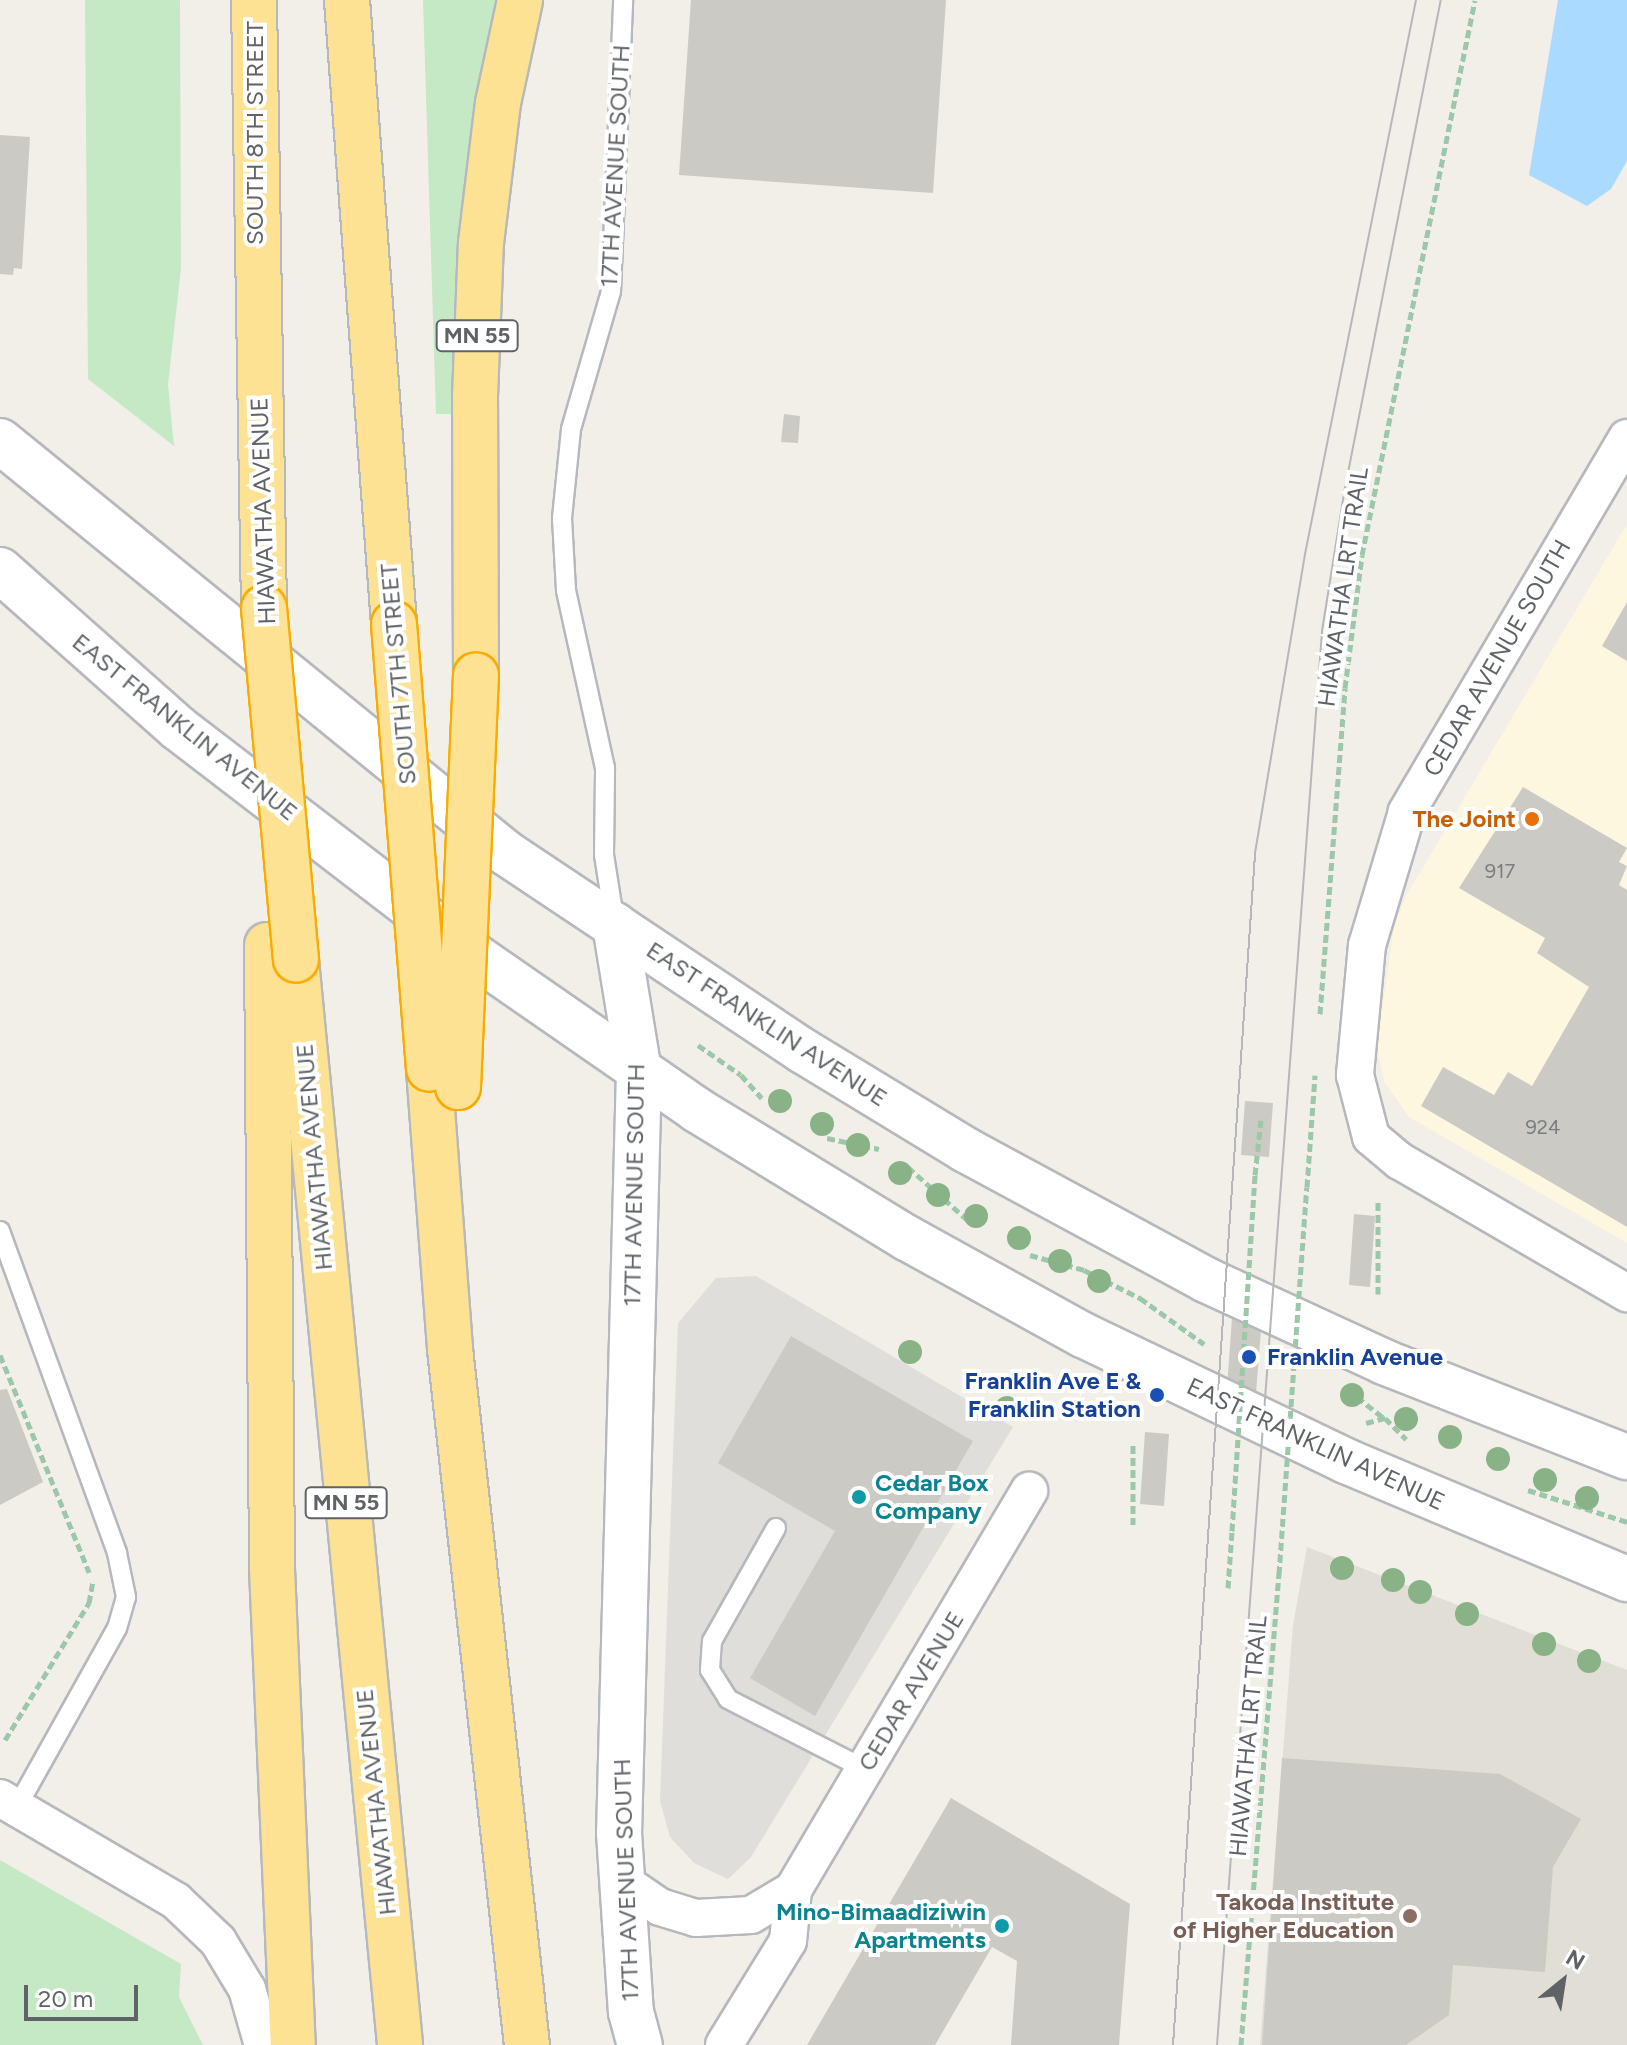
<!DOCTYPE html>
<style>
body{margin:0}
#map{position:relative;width:1627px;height:2045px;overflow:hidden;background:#f1efe8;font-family:Figtree,sans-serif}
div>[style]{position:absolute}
.commercial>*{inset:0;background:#fef7e0}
.industrial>*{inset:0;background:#e0deda}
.education>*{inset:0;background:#e1ded6}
.green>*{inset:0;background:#c5e8c5}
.water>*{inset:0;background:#aadaff}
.building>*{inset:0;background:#cccac5}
.path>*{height:5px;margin-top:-2.5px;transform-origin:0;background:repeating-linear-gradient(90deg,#9cc7a9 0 8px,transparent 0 12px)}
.roads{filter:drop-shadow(2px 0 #b5b8bc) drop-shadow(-2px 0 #b5b8bc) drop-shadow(0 2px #b5b8bc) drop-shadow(0 -2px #b5b8bc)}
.service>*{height:18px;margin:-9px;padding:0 9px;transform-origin:9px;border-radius:9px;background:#fff}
.minor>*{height:36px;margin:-18px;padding:0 18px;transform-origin:18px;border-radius:18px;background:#fff}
.tertiary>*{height:44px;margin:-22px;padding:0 22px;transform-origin:22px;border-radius:22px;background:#fff}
.secondary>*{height:44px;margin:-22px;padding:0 22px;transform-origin:22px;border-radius:22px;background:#fff}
.motorway>*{height:44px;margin:-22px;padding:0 22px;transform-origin:22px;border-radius:22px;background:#fde293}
.tram>*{height:2px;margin:-1px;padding:0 1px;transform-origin:1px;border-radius:1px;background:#b6b7b8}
.path-bridge>*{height:5px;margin-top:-2.5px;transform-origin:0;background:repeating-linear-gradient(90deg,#9cc7a9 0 8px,transparent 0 12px)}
.bridges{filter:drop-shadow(2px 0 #f9ab00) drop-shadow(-2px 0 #f9ab00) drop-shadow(0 2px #f9ab00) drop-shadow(0 -2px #f9ab00)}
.motorway-bridge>*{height:44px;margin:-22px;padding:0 22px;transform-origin:22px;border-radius:22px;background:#fde293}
.trees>*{width:24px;height:24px;margin:-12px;border-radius:50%;background:#89b387}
.dots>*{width:22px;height:22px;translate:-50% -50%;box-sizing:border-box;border:4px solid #fff;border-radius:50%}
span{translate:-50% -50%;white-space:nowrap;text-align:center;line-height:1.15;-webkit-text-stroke:8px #fff;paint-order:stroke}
.number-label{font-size:20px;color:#7a7d7f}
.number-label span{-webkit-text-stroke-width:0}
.shield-label span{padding:2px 6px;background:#fff;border:2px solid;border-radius:6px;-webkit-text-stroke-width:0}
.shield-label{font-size:22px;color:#5f6368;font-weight:700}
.street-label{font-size:24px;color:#5f6368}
.food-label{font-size:24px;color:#c56008;font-weight:700}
.right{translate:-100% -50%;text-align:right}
.transit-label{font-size:24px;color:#164399;font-weight:700}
.left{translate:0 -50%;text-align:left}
.culture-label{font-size:24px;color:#0d838f;font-weight:700}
.education-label{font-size:24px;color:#785e54;font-weight:700}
.north{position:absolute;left:1523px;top:1941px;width:80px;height:80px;-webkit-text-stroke:6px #fff;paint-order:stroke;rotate:30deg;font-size:22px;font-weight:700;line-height:32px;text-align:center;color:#5f6368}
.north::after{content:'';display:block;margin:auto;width:28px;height:36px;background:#5f6368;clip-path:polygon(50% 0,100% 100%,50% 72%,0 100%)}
.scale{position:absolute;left:24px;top:1985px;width:114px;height:36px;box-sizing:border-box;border:4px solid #5f6368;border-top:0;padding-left:10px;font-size:24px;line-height:28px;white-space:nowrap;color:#5f6368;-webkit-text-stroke:6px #fff;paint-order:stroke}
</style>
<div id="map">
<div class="commercial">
<i style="clip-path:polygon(1627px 524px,1627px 1243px,1409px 1117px,1384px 1081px,1377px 1047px,1394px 927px,1406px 896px)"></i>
</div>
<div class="industrial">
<i style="clip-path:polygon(756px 1276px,1013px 1427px,751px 1857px,728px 1879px,694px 1863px,670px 1837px,660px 1801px,678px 1323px,716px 1278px)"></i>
</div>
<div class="education">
<i style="clip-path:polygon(1307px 1547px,1627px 1670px,1627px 2045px,1260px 2045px,1293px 1625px)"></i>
</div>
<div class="green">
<i style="clip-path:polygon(85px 0,180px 0,181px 268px,168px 384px,174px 446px,88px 379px)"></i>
<i style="clip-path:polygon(423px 0,503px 0,457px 414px,436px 414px)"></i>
<i style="clip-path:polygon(0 1860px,181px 1964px,179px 1997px,203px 2045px,0 2045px)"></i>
</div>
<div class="water">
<i style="clip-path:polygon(1558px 0,1627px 0,1627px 161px,1611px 189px,1587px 206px,1529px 175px)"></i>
</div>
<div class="building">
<i style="clip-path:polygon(691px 0,946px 0,933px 193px,679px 175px)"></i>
<i style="clip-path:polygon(0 135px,30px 137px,22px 269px,14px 268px,13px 275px,0 274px)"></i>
<i style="clip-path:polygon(784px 414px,800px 416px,798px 443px,781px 442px)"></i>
<i style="clip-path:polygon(1627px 602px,1627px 661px,1602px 646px)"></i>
<i style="clip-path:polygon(1523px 787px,1627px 848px,1619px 862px,1627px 866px,1619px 885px,1627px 890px,1627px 1227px,1421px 1106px,1443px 1067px,1494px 1095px,1508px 1072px,1532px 1086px,1589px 987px,1537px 953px,1545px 938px,1459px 888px)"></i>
<i style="clip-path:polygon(1245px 1101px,1273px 1103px,1269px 1157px,1241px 1155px)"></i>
<i style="clip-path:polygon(1354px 1214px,1375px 1216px,1370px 1287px,1349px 1285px)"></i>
<i style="clip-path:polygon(1234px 1290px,1264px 1293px,1253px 1430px,1224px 1429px)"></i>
<i style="clip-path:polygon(791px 1336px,973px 1441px,815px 1716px,750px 1678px,835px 1531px,718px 1463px)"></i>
<i style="clip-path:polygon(7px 1389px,43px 1482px,0 1505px,0 1390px)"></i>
<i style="clip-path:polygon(1145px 1432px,1169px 1434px,1164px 1506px,1140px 1504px)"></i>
<i style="clip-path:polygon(1282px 1758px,1500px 1774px,1581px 1819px,1553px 1867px,1545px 1972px,1453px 1965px,1449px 2015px,1406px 2045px,1262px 2045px)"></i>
<i style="clip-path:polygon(951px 1798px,1130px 1904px,1119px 2045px,1011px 2045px,1017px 1961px,992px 1947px,935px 2045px,807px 2045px)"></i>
</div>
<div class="path">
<i style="left:1320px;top:1014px;width:327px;rotate:-85.6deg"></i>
<i style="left:1345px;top:688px;width:134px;rotate:-82.7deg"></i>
<i style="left:1362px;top:555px;width:566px;rotate:-78.49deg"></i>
<i style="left:698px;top:1045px;width:52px;rotate:34.9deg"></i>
<i style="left:741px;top:1075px;width:31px;rotate:48deg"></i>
<i style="left:827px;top:1138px;width:53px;rotate:11.9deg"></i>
<i style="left:908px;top:1167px;width:86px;rotate:41.7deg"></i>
<i style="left:1255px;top:1175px;width:55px;rotate:-83.8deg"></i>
<i style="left:1307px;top:1187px;width:112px;rotate:-85.9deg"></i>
<i style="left:1030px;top:1255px;width:56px;rotate:15.5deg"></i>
<i style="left:1084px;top:1270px;width:63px;rotate:26.6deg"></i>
<i style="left:1140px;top:1298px;width:79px;rotate:35.7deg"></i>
<i style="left:1378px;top:1294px;width:92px;rotate:-90deg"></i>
<i style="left:0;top:1355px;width:235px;rotate:67.7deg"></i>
<i style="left:1357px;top:1397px;width:34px;rotate:38deg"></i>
<i style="left:1366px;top:1423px;width:20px;rotate:-15deg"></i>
<i style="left:1385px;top:1418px;width:30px;rotate:45deg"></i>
<i style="left:1528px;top:1490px;width:104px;rotate:17.9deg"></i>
<i style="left:1133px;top:1525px;width:82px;rotate:-90deg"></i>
<i style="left:1228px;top:1588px;width:57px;rotate:-86deg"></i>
<i style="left:5px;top:1740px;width:161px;rotate:-58.5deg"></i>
<i style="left:89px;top:1603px;width:22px;rotate:-80deg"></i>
<i style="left:1241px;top:2045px;width:473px;rotate:-85.4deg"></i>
</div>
<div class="roads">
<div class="service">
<i style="left:614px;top:918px;width:64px;rotate:-99deg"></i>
<i style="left:604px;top:855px;width:87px;rotate:-89.3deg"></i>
<i style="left:605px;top:768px;width:182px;rotate:-102.4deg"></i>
<i style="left:566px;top:590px;width:72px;rotate:-93.2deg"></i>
<i style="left:562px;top:518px;width:89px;rotate:-84.2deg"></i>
<i style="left:571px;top:429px;width:144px;rotate:-73.8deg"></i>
<i style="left:611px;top:291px;width:291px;rotate:-87.6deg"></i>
<i style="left:0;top:1231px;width:343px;rotate:70deg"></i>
<i style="left:117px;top:1553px;width:45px;rotate:78.4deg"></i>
<i style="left:126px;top:1597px;width:32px;rotate:106deg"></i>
<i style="left:117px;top:1628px;width:205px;rotate:119.2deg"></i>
<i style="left:776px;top:1528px;width:130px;rotate:119.5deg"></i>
<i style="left:712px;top:1641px;width:29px;rotate:94deg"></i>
<i style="left:710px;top:1670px;width:34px;rotate:58deg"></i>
<i style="left:728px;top:1699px;width:154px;rotate:27.1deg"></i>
</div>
<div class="minor">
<i style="left:1627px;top:438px;width:434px;rotate:120.5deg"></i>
<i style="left:1407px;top:812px;width:139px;rotate:106.7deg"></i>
<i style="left:1367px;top:945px;width:131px;rotate:95.3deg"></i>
<i style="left:1355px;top:1075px;width:64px;rotate:75.5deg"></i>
<i style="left:1371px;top:1137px;width:38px;rotate:40deg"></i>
<i style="left:1400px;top:1161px;width:263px;rotate:30.2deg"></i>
<i style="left:0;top:1798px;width:204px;rotate:30.3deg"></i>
<i style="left:176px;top:1901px;width:58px;rotate:43.6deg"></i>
<i style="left:218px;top:1941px;width:56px;rotate:58.9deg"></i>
<i style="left:247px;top:1989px;width:58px;rotate:74.1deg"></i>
<i style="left:622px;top:1881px;width:46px;rotate:34.4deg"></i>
<i style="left:660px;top:1907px;width:38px;rotate:17deg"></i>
<i style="left:696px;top:1918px;width:55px;rotate:-3.1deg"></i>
<i style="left:751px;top:1915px;width:49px;rotate:-30.8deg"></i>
<i style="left:724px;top:2045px;width:122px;rotate:-58.4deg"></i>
<i style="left:788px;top:1941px;width:51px;rotate:-84.4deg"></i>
<i style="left:793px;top:1890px;width:464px;rotate:-59.4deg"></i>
</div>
<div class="tertiary">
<i style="left:615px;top:925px;width:148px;rotate:80.7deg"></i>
<i style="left:639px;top:1071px;width:762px;rotate:91.5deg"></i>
<i style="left:619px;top:1833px;width:179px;rotate:86.2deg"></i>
<i style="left:631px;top:2012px;width:34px;rotate:75deg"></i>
</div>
<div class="secondary">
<i style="left:0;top:441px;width:653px;rotate:39.15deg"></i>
<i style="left:506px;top:853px;width:357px;rotate:33.7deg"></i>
<i style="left:803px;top:1051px;width:191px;rotate:31.3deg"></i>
<i style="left:966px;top:1150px;width:273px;rotate:28.4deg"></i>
<i style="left:1206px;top:1280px;width:196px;rotate:24.7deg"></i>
<i style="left:1384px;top:1362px;width:261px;rotate:21.4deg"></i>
<i style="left:0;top:570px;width:238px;rotate:41.6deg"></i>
<i style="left:178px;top:728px;width:371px;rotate:37.5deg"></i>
<i style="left:472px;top:954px;width:274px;rotate:34.7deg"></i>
<i style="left:697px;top:1110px;width:246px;rotate:31.4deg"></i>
<i style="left:907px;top:1238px;width:201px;rotate:28.9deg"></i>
<i style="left:1083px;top:1335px;width:292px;rotate:25.6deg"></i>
<i style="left:1346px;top:1461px;width:305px;rotate:22.8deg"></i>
</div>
<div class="motorway">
<i style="left:254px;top:0;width:608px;rotate:89.06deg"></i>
<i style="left:347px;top:0;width:626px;rotate:85.69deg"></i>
<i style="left:476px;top:675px;width:278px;rotate:-90.2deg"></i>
<i style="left:475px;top:397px;width:154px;rotate:-87.8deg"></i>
<i style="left:481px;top:243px;width:141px;rotate:-83.1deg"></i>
<i style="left:498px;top:103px;width:105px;rotate:-77.9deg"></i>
<i style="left:267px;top:945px;width:624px;rotate:89.54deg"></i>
<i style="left:272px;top:1569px;width:476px;rotate:87.5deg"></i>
<i style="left:296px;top:960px;width:1090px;rotate:84.52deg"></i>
<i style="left:429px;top:1069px;width:281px;rotate:85.7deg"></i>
<i style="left:450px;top:1349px;width:700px;rotate:83.69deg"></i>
</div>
</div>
<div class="tram">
<i style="left:1173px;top:2045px;width:1195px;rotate:-86.06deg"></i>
<i style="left:1255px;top:853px;width:303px;rotate:-80.5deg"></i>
<i style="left:1305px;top:554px;width:565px;rotate:-78.67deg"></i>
<i style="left:1217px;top:2045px;width:1418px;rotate:-85.75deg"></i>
<i style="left:1322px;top:631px;width:145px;rotate:-80.9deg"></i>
<i style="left:1345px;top:488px;width:497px;rotate:-78.9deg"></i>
</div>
<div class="path-bridge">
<i style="left:1232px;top:1531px;width:357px;rotate:-86.3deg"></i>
<i style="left:1279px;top:1574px;width:388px;rotate:-85.9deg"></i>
</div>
<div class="bridges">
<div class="motorway-bridge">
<i style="left:264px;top:608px;width:353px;rotate:84.8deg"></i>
<i style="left:394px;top:624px;width:446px;rotate:85.5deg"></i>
<i style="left:458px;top:1087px;width:412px;rotate:-87.5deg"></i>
</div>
</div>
<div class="trees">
<i style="left:780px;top:1101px"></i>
<i style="left:822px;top:1124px"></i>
<i style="left:858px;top:1145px"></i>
<i style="left:900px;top:1173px"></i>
<i style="left:938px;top:1195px"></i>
<i style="left:976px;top:1216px"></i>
<i style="left:1019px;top:1238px"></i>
<i style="left:1060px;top:1261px"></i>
<i style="left:1099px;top:1281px"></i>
<i style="left:910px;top:1352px"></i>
<i style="left:1352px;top:1395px"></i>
<i style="left:1007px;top:1408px"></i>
<i style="left:1406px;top:1419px"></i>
<i style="left:1450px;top:1437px"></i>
<i style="left:1498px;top:1459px"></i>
<i style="left:1545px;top:1480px"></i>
<i style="left:1587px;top:1498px"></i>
<i style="left:1342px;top:1568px"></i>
<i style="left:1393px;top:1580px"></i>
<i style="left:1420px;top:1592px"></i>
<i style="left:1467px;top:1614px"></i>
<i style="left:1544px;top:1644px"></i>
<i style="left:1589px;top:1661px"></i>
</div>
<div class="dots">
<i style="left:1532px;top:819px;background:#e8710a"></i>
<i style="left:1249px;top:1357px;background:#1a4fb4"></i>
<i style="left:1157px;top:1395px;background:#1a4fb4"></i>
<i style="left:859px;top:1497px;background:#0f9aa8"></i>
<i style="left:1410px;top:1916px;background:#8d6e63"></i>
<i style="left:1002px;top:1926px;background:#0f9aa8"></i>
</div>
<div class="number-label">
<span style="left:1500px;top:871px">917</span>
<span style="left:1543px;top:1127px">924</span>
</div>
<div class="shield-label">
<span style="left:477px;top:336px">MN 55</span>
<span style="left:346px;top:1503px">MN 55</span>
</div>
<div class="street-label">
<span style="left:255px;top:133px;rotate:-90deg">SOUTH 8TH STREET</span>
<span style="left:615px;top:166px;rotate:-87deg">17TH AVENUE SOUTH</span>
<span style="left:263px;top:511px;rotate:-92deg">HIAWATHA AVENUE</span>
<span style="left:1343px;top:587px;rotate:-82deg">HIAWATHA LRT TRAIL</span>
<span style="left:1497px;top:658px;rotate:-60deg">CEDAR AVENUE SOUTH</span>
<span style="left:398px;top:674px;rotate:-95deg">SOUTH 7TH STREET</span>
<span style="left:185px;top:727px;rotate:39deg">EAST FRANKLIN AVENUE</span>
<span style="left:767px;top:1024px;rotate:33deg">EAST FRANKLIN AVENUE</span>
<span style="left:314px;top:1157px;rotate:-95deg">HIAWATHA AVENUE</span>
<span style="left:634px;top:1185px;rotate:-89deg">17TH AVENUE SOUTH</span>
<span style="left:1316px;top:1444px;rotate:25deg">EAST FRANKLIN AVENUE</span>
<span style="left:911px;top:1691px;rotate:-59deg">CEDAR AVENUE</span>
<span style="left:1248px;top:1736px;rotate:-85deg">HIAWATHA LRT TRAIL</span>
<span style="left:376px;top:1802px;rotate:-96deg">HIAWATHA AVENUE</span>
<span style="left:626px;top:1880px;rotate:-92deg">17TH AVENUE SOUTH</span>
</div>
<div class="food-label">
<span class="right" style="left:1516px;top:819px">The Joint</span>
</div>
<div class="transit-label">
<span class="left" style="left:1267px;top:1357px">Franklin Avenue</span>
<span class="right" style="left:1141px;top:1395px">Franklin Ave E &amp;<br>Franklin Station</span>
</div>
<div class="culture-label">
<span class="left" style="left:875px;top:1497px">Cedar Box<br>Company</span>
<span class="right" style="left:986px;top:1926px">Mino-Bimaadiziwin<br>Apartments</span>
</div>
<div class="education-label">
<span class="right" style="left:1394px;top:1916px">Takoda Institute<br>of Higher Education</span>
</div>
<div class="north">N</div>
<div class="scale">20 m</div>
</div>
